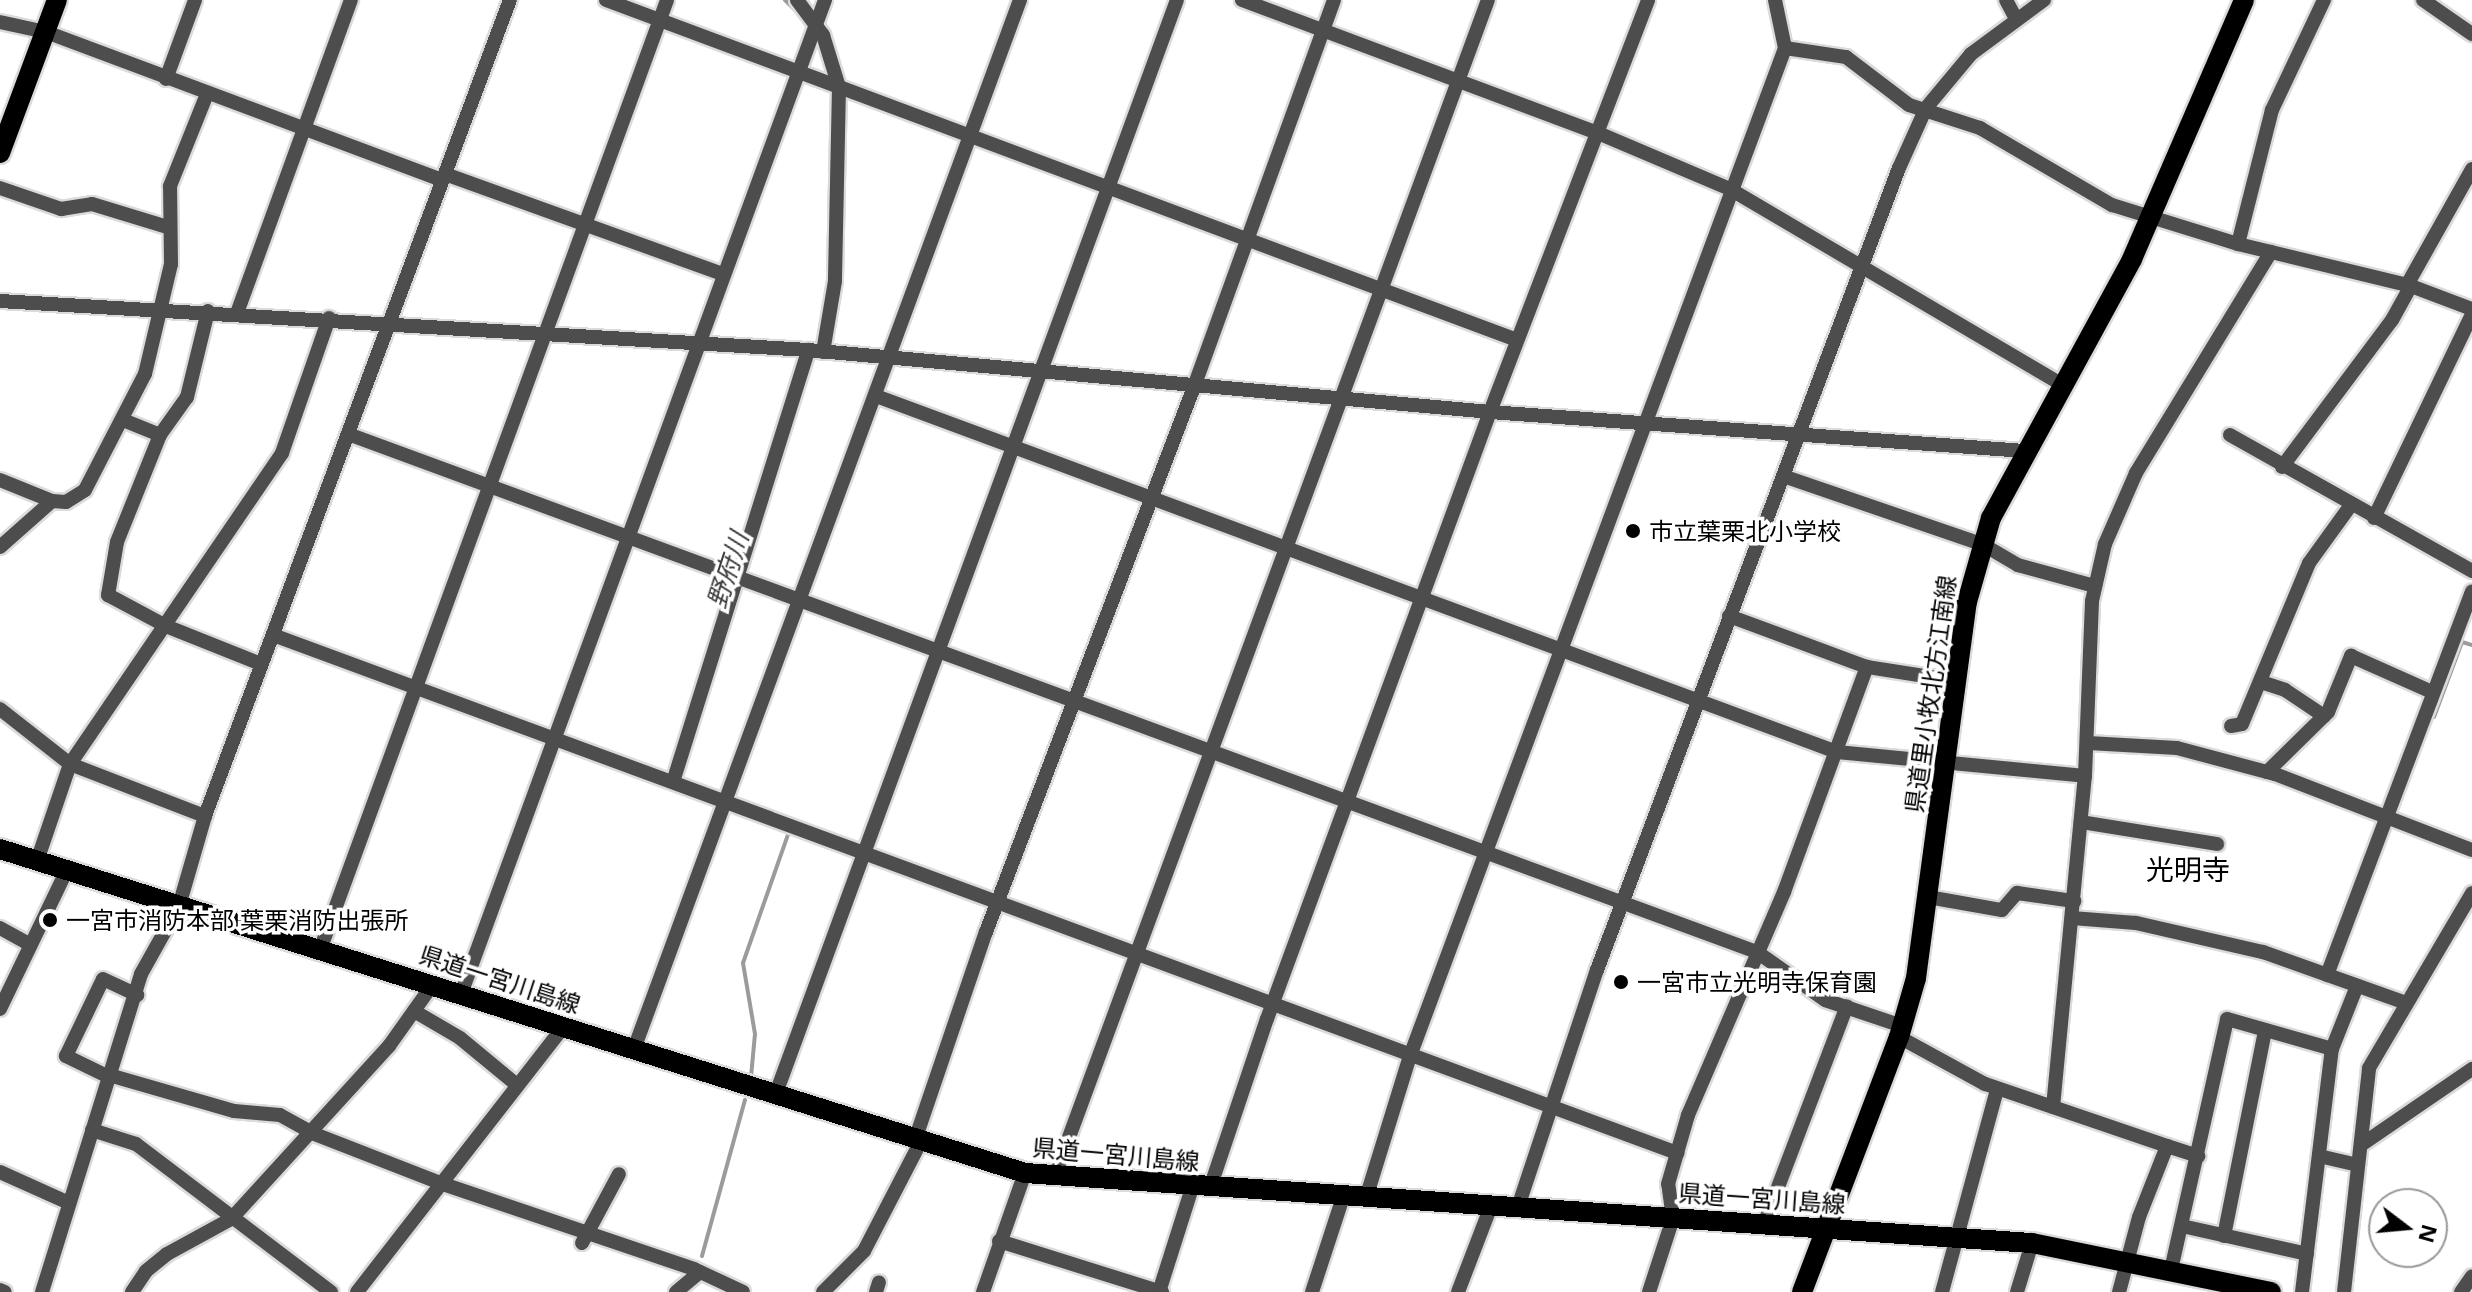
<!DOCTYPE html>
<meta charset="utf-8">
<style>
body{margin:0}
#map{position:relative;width:2472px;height:1292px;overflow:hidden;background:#fff;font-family:"Noto Sans","Noto Sans JP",sans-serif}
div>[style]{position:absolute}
.stream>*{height:4px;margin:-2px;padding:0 2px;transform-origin:2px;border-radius:2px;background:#9b9b9b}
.roads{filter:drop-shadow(2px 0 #dbdbdb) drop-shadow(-2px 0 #dbdbdb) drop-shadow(0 2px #dbdbdb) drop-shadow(0 -2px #dbdbdb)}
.minor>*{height:14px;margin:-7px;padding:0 7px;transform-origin:7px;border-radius:7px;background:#4d4d4d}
.major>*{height:20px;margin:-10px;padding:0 10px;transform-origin:10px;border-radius:10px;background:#000}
.dots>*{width:22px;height:22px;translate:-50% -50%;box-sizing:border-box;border:4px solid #fff;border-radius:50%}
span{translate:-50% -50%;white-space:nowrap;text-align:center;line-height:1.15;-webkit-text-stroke:7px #fff;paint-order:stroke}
.poi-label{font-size:24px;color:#000}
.left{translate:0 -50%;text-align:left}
.street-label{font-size:24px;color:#000}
.water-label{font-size:26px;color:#3c3c3c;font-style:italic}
.quarter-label{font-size:28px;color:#000}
.north{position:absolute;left:2368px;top:1188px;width:80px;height:80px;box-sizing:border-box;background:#fff;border:2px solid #999;border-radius:50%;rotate:106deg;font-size:22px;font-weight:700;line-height:32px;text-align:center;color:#000}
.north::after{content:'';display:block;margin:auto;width:28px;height:36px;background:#000;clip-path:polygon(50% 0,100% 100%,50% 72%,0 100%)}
</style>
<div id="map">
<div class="stream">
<i style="left:785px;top:0;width:20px;rotate:45deg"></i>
<i style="left:780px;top:461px;width:111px;rotate:-72.2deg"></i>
<i style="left:2434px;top:717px;width:80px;rotate:-69.5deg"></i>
<i style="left:2462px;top:642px;width:10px;rotate:17deg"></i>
<i style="left:751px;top:1077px;width:43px;rotate:-84.7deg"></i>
<i style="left:755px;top:1034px;width:72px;rotate:-99.6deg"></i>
<i style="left:743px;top:963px;width:139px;rotate:-70.7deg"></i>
<i style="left:702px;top:1256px;width:162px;rotate:-74.6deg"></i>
</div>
<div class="roads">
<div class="minor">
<i style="left:606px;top:0;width:972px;rotate:20.47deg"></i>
<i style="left:797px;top:0;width:44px;rotate:53.4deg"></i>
<i style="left:823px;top:35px;width:54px;rotate:72.9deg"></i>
<i style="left:839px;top:87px;width:194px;rotate:91.2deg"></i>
<i style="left:835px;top:281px;width:72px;rotate:99.6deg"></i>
<i style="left:1242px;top:0;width:380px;rotate:20.5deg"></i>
<i style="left:1598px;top:133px;width:143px;rotate:23deg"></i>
<i style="left:1730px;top:189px;width:386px;rotate:30.5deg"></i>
<i style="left:2006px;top:0;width:21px;rotate:62deg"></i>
<i style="left:2423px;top:0;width:60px;rotate:34.8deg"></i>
<i style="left:0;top:22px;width:47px;rotate:12.3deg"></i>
<i style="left:46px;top:32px;width:423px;rotate:20.5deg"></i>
<i style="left:1785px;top:48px;width:62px;rotate:8.4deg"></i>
<i style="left:1846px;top:57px;width:79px;rotate:37.3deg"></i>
<i style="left:1909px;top:105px;width:75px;rotate:17.9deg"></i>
<i style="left:1980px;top:128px;width:153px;rotate:30.3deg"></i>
<i style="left:2112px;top:205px;width:132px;rotate:17.2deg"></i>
<i style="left:2238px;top:244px;width:178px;rotate:13.6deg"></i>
<i style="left:2411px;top:286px;width:65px;rotate:20.7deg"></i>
<i style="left:166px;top:79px;width:84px;rotate:-69.8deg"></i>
<i style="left:445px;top:174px;width:295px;rotate:19.8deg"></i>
<i style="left:0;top:188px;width:65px;rotate:19deg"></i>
<i style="left:61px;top:209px;width:31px;rotate:-9deg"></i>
<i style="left:92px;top:204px;width:78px;rotate:17deg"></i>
<i style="left:2238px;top:244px;width:138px;rotate:-75.8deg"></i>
<i style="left:2272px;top:110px;width:122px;rotate:-64.7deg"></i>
<i style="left:2407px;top:285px;width:133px;rotate:-60.7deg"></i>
<i style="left:0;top:301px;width:809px;rotate:3.47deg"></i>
<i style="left:808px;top:350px;width:685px;rotate:5.19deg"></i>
<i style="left:1490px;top:412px;width:536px;rotate:4.17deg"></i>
<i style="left:208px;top:311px;width:89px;rotate:103.7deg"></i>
<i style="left:187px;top:397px;width:47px;rotate:125.4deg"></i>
<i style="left:160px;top:435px;width:115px;rotate:111.9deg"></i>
<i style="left:117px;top:542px;width:54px;rotate:99.6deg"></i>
<i style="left:108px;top:595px;width:66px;rotate:28.1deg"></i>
<i style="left:166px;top:626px;width:102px;rotate:21.8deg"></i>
<i style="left:237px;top:313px;width:333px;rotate:-70deg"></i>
<i style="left:876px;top:396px;width:1025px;rotate:20.33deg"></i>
<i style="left:1837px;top:752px;width:249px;rotate:5.5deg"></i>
<i style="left:123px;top:420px;width:40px;rotate:22deg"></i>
<i style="left:348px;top:434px;width:1501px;rotate:20.19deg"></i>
<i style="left:1757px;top:952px;width:83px;rotate:35.2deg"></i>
<i style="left:1825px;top:1000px;width:81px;rotate:18.7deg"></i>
<i style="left:2230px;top:435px;width:278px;rotate:29.3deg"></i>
<i style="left:2282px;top:467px;width:184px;rotate:-53.2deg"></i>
<i style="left:2392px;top:320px;width:39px;rotate:-61deg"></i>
<i style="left:1783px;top:476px;width:210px;rotate:18.9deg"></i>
<i style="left:1982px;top:544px;width:42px;rotate:30.3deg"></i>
<i style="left:2018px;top:565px;width:80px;rotate:15.3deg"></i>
<i style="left:0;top:480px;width:56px;rotate:22deg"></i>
<i style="left:2374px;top:518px;width:226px;rotate:-64.3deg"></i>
<i style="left:0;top:547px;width:69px;rotate:-41.5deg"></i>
<i style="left:52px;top:501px;width:14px;rotate:4deg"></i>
<i style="left:66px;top:502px;width:22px;rotate:-32deg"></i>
<i style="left:85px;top:490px;width:131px;rotate:-62.7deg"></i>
<i style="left:145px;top:374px;width:113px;rotate:-76.7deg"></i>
<i style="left:171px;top:264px;width:78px;rotate:-90.7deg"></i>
<i style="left:170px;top:186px;width:99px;rotate:-68.1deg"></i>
<i style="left:1729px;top:616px;width:147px;rotate:20.3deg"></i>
<i style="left:1867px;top:667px;width:90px;rotate:8.9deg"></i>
<i style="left:273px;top:635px;width:1497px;rotate:20.25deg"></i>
<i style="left:2261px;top:682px;width:25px;rotate:18deg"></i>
<i style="left:2285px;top:690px;width:47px;rotate:33.7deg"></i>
<i style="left:0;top:709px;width:89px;rotate:38.2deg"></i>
<i style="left:70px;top:764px;width:145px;rotate:21.1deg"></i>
<i style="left:2231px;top:726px;width:11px;rotate:-10deg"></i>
<i style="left:2242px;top:724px;width:174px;rotate:-67.4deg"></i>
<i style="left:2309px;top:563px;width:72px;rotate:-54.1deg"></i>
<i style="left:2088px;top:743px;width:89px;rotate:3.2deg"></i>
<i style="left:2177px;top:748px;width:101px;rotate:14.9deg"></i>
<i style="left:2275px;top:774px;width:211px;rotate:21.1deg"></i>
<i style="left:2267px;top:772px;width:86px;rotate:-44.5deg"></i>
<i style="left:2328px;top:712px;width:61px;rotate:-67.7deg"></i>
<i style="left:2351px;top:656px;width:89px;rotate:24deg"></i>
<i style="left:673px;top:782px;width:453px;rotate:-72.6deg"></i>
<i style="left:2081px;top:822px;width:138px;rotate:9.2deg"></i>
<i style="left:37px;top:861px;width:102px;rotate:-71.2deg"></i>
<i style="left:70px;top:764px;width:376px;rotate:-55.7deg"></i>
<i style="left:282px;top:453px;width:143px;rotate:-70.8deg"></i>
<i style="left:1928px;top:897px;width:75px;rotate:10deg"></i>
<i style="left:2002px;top:910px;width:23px;rotate:-49deg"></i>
<i style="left:2017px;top:893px;width:58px;rotate:8deg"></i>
<i style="left:2072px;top:918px;width:64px;rotate:4.5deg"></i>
<i style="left:2136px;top:923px;width:130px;rotate:12.9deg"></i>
<i style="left:2263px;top:952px;width:152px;rotate:19.6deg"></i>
<i style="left:0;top:928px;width:35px;rotate:29deg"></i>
<i style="left:320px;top:950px;width:1011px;rotate:-69.93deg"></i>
<i style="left:2327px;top:975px;width:410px;rotate:-69.3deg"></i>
<i style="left:461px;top:994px;width:1059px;rotate:-69.89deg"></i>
<i style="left:0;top:1009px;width:154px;rotate:-64.3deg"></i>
<i style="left:414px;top:1011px;width:53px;rotate:30.4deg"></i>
<i style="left:460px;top:1038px;width:74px;rotate:39.5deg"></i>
<i style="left:1899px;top:1037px;width:98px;rotate:28.7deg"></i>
<i style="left:1985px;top:1084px;width:192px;rotate:18.8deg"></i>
<i style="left:2167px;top:1146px;width:76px;rotate:111.5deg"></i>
<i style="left:2139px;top:1217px;width:78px;rotate:104.9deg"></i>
<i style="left:634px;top:1049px;width:1118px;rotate:-69.8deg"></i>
<i style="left:109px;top:1075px;width:130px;rotate:16.1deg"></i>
<i style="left:234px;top:1111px;width:46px;rotate:5deg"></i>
<i style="left:280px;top:1115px;width:37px;rotate:29deg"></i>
<i style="left:312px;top:1133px;width:137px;rotate:21.3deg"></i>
<i style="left:440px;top:1183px;width:268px;rotate:18.7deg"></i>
<i style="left:694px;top:1269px;width:54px;rotate:25.1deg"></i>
<i style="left:109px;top:1077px;width:48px;rotate:-154deg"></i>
<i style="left:66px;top:1056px;width:85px;rotate:-64.3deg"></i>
<i style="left:103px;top:979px;width:38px;rotate:25deg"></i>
<i style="left:775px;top:1096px;width:1167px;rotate:-69.86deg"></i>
<i style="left:2053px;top:1107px;width:333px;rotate:-84.5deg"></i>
<i style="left:2085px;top:776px;width:175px;rotate:-87.7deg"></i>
<i style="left:2092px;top:601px;width:58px;rotate:-77.2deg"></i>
<i style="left:2105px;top:544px;width:77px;rotate:-66.4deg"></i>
<i style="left:2136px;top:473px;width:259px;rotate:-58.6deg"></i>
<i style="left:92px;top:1130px;width:46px;rotate:17.7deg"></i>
<i style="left:136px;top:1144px;width:245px;rotate:37.2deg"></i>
<i style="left:915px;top:1140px;width:220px;rotate:-71.2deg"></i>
<i style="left:986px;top:932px;width:587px;rotate:-69.12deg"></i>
<i style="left:1195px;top:384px;width:408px;rotate:-70.1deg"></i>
<i style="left:2361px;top:1145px;width:135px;rotate:-34.4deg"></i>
<i style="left:2167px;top:1146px;width:33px;rotate:18deg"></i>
<i style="left:2319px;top:1156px;width:40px;rotate:13deg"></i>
<i style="left:0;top:1172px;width:76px;rotate:24.2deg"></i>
<i style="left:1054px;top:1178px;width:1255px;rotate:-69.78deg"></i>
<i style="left:1210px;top:1188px;width:178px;rotate:-71.4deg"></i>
<i style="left:1267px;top:1019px;width:647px;rotate:-69.83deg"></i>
<i style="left:1490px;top:412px;width:441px;rotate:-69deg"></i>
<i style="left:1366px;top:1198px;width:149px;rotate:-72.8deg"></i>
<i style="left:1410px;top:1056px;width:1075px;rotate:-69.59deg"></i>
<i style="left:1785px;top:48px;width:49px;rotate:-101.8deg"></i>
<i style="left:1518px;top:1207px;width:250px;rotate:-71.6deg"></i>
<i style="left:1597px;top:970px;width:857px;rotate:-69.37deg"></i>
<i style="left:1899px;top:168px;width:66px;rotate:-65.8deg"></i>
<i style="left:1926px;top:108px;width:70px;rotate:-50.2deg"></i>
<i style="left:1971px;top:54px;width:91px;rotate:-36.5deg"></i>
<i style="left:1764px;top:1224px;width:233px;rotate:-69.2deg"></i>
<i style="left:2182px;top:1226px;width:128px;rotate:12.6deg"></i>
<i style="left:2224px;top:1236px;width:210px;rotate:-78.7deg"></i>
<i style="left:999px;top:1241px;width:171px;rotate:17.4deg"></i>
<i style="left:582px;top:1243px;width:78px;rotate:-61.8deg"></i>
<i style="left:2171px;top:1270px;width:257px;rotate:-77.4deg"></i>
<i style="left:2227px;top:1019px;width:109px;rotate:15.9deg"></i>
<i style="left:0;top:1290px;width:5px;rotate:22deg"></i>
<i style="left:42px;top:1292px;width:333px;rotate:-72.7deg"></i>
<i style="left:141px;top:974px;width:78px;rotate:-60.8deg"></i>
<i style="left:179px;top:906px;width:94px;rotate:-73.9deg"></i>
<i style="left:205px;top:816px;width:871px;rotate:-69.51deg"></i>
<i style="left:132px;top:1292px;width:25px;rotate:-56deg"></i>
<i style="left:146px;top:1271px;width:27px;rotate:-39deg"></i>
<i style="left:167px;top:1254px;width:73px;rotate:-28.7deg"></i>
<i style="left:231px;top:1219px;width:234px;rotate:-47.6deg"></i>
<i style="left:389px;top:1046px;width:76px;rotate:-54.6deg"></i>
<i style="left:357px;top:1292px;width:336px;rotate:-52.1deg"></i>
<i style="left:676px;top:1292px;width:31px;rotate:-40deg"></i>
<i style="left:823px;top:1292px;width:58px;rotate:-45deg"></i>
<i style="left:864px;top:1251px;width:124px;rotate:-62.6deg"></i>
<i style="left:876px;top:1292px;width:10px;rotate:-73deg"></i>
<i style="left:983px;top:1292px;width:126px;rotate:-70.6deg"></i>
<i style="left:1159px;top:1292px;width:109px;rotate:-72.4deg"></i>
<i style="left:1312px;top:1292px;width:100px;rotate:-71.9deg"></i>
<i style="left:1458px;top:1292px;width:92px;rotate:-69deg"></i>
<i style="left:1649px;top:1292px;width:78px;rotate:-72deg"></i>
<i style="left:1673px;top:1218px;width:34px;rotate:-98deg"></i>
<i style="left:1668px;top:1184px;width:72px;rotate:-73.8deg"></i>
<i style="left:1688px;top:1115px;width:243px;rotate:-66.7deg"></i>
<i style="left:1784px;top:892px;width:240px;rotate:-69.8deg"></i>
<i style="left:1942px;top:1292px;width:210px;rotate:-74.8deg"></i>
<i style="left:2017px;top:1292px;width:51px;rotate:-73deg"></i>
<i style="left:2302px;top:1292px;width:245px;rotate:-83deg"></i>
<i style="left:2332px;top:1049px;width:68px;rotate:-68.4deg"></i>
<i style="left:2344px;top:1292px;width:225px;rotate:-83.6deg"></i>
<i style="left:2369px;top:1068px;width:203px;rotate:-59.5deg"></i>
<i style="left:2461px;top:1292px;width:19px;rotate:-55deg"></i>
</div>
<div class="major">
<i style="left:0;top:153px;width:163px;rotate:-69.6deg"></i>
<i style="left:0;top:849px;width:1075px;rotate:17.54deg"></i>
<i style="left:1025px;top:1173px;width:1009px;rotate:3.98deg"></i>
<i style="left:2032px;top:1243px;width:244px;rotate:11.6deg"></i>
<i style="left:1802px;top:1292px;width:273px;rotate:-69.2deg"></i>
<i style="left:1899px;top:1037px;width:61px;rotate:-73.9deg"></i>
<i style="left:1916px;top:978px;width:379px;rotate:-82.3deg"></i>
<i style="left:1967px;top:602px;width:87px;rotate:-74.1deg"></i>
<i style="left:1991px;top:518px;width:295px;rotate:-61.4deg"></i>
<i style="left:2132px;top:259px;width:282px;rotate:-66.6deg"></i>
</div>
</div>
<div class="dots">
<i style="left:1633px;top:531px;background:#000"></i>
<i style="left:50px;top:920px;background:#000"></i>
<i style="left:1621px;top:982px;background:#000"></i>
</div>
<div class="poi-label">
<span class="left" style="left:1649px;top:531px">市立葉栗北小学校</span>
<span class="left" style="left:66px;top:920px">一宮市消防本部 葉栗消防出張所</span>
<span class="left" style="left:1637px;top:982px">一宮市立光明寺保育園</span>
</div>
<div class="street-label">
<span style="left:1930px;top:694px;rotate:-82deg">県道里小牧北方江南線</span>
<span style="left:500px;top:979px;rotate:18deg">県道一宮川島線</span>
<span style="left:1116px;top:1154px;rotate:5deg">県道一宮川島線</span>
<span style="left:1762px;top:1198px;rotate:4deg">県道一宮川島線</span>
</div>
<div class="water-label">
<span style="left:728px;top:570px;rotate:-72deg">野府川</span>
</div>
<div class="quarter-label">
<span style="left:2188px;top:869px">光明寺</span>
</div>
<div class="north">N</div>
</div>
